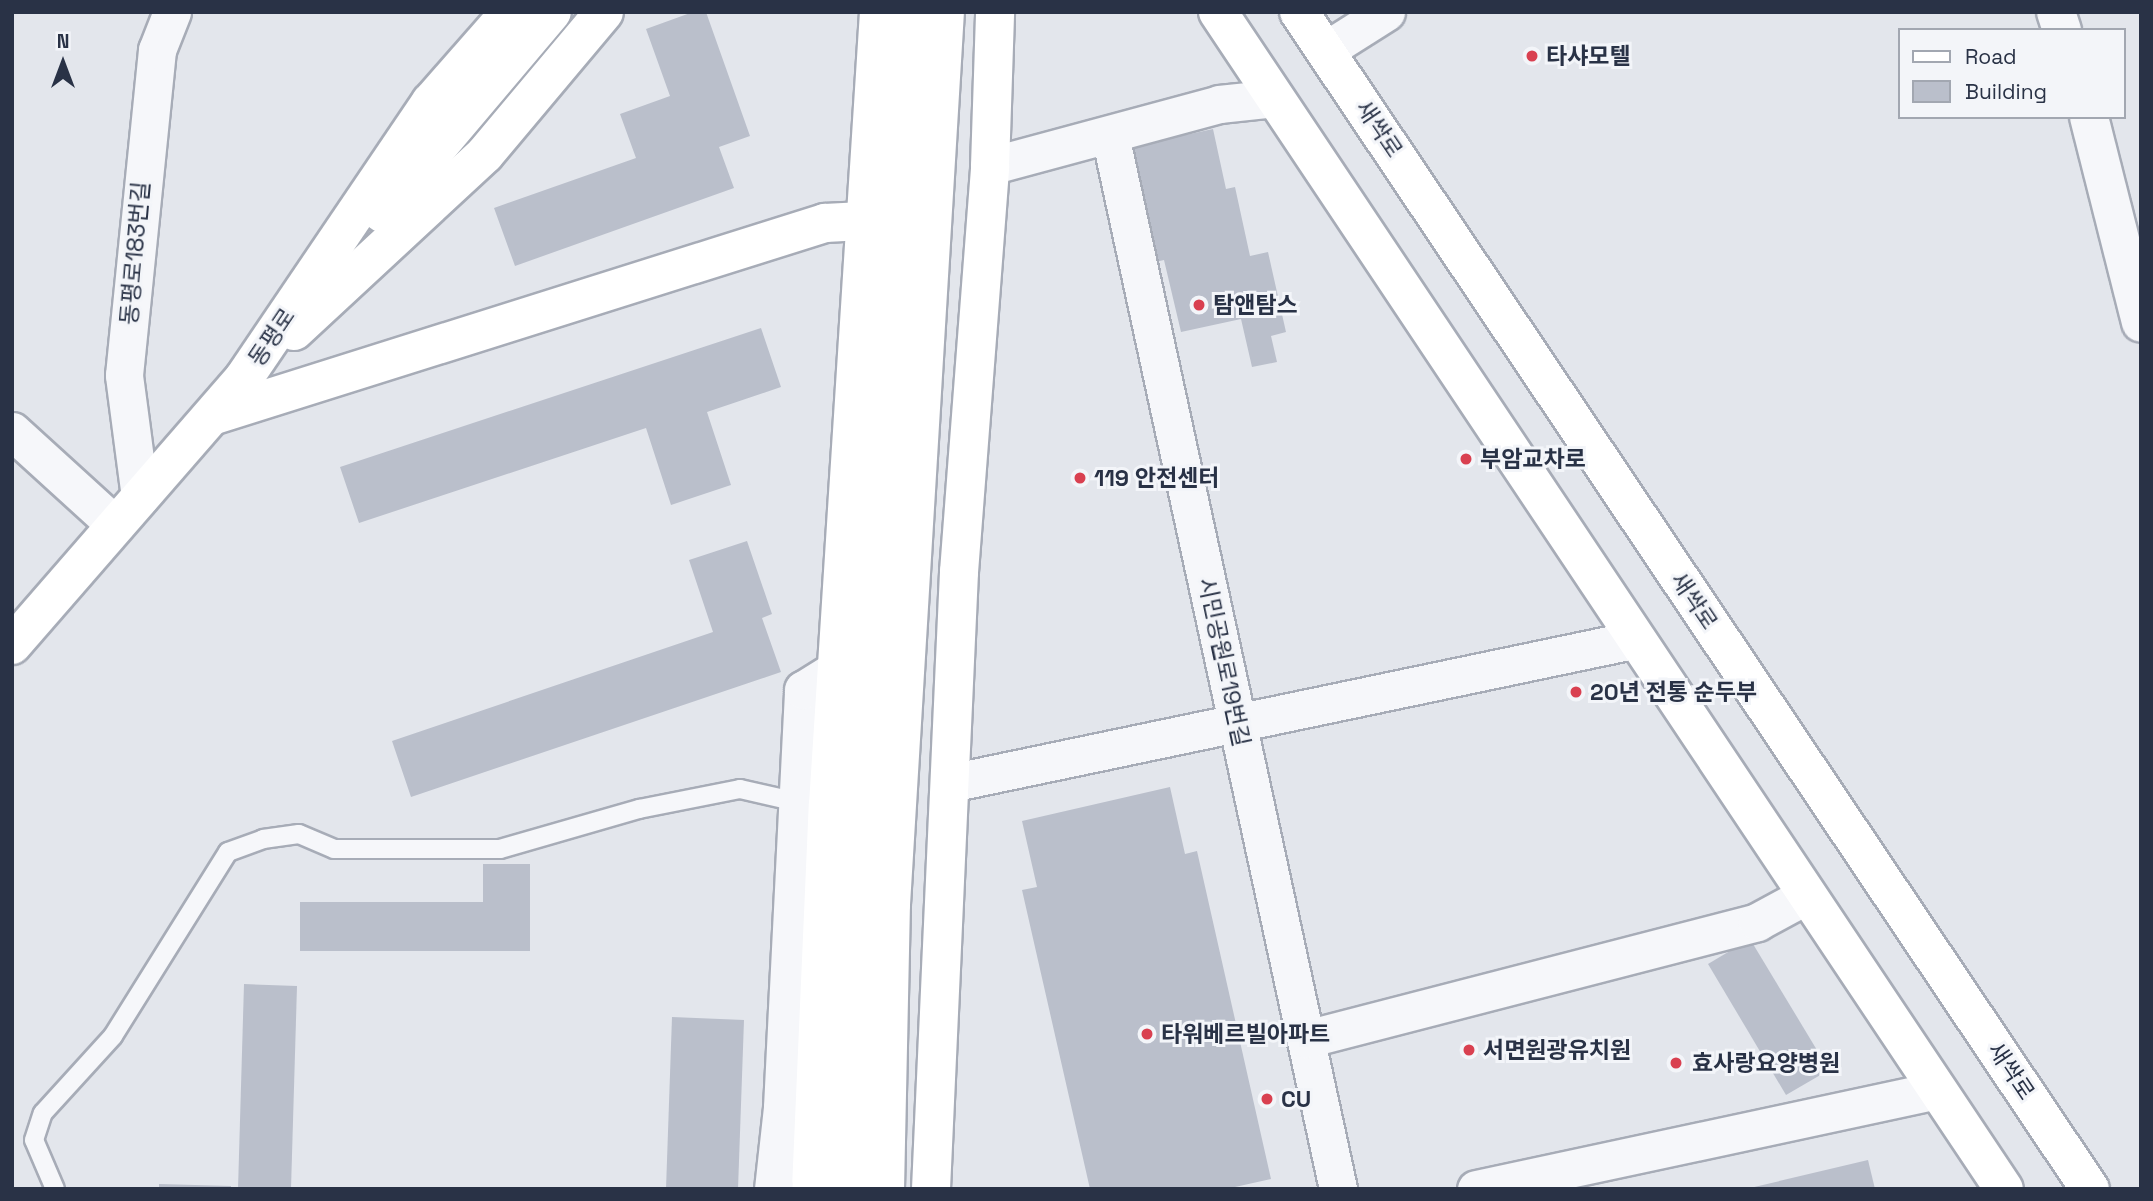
<!DOCTYPE html>
<meta charset="utf-8">
<style>
body{margin:0}
#map{position:relative;width:2153px;height:1201px;overflow:hidden;background:#e3e6ec;font-family:"Space Grotesk","Noto Sans KR",sans-serif}
div>[style]{position:absolute}
.building>*{inset:0;background:#babfcb}
.roads{filter:drop-shadow(2px 0 #a7acb7) drop-shadow(-2px 0 #a7acb7) drop-shadow(0 2px #a7acb7) drop-shadow(0 -2px #a7acb7)}
.service>*{height:18px;margin:-9px;padding:0 9px;transform-origin:9px;border-radius:9px;background:#f6f7fa}
.minor>*{height:37px;margin:-18.5px;padding:0 18.5px;transform-origin:18.5px;border-radius:18.5px;background:#f6f7fa}
.tertiary>*{height:38px;margin:-19px;padding:0 19px;transform-origin:19px;border-radius:19px;background:#f6f7fa}
.secondary>*{height:38px;margin:-19px;padding:0 19px;transform-origin:19px;border-radius:19px;background:#fff}
.dots>*{width:19px;height:19px;translate:-50% -50%;box-sizing:border-box;border:4px solid #f3f5f9;border-radius:50%}
span{translate:-50% -50%;white-space:nowrap;text-align:center;line-height:1.15;-webkit-text-stroke:6px #f3f5f9;paint-order:stroke}
.poi-label{font-size:23px;color:#293246;font-weight:700}
.left{translate:0 -50%;text-align:left}
.street-label{font-size:23px;color:#293246}
.frame{position:absolute;inset:0;border:14px solid #293246;pointer-events:none}
.legend{position:absolute;left:1898px;top:28px;width:228px;height:91px;box-sizing:border-box;background:#f3f5f9;border:2px solid #a2a7b1;margin:0;padding:9px 12px;list-style:none;font-size:21px;color:#293246}
.legend li{display:flex;align-items:center;gap:14px;height:35px}
.legend b{width:35px;border:2px solid #a2a7b1}
.north{position:absolute;left:28px;top:28px;width:70px;height:70px;-webkit-text-stroke:5px #f3f5f9;paint-order:stroke;rotate:0deg;font-size:19px;font-weight:700;line-height:28px;text-align:center;color:#293246}
.north::after{content:'';display:block;margin:auto;width:24px;height:32px;background:#293246;clip-path:polygon(50% 0,100% 100%,50% 72%,0 100%)}
</style>
<div id="map">
<div class="building">
<i style="clip-path:polygon(693px 12px,706px 12px,750px 136px,719px 147px,734px 188px,515px 266px,494px 208px,636px 158px,620px 114px,670px 96px,646px 29px)"></i>
<i style="clip-path:polygon(1213px 129px,1226px 189px,1235px 187px,1250px 256px,1268px 252px,1286px 332px,1271px 336px,1277px 362px,1252px 367px,1241px 319px,1181px 332px,1164px 260px,1151px 263px,1126px 148px)"></i>
<i style="clip-path:polygon(761px 328px,781px 387px,707px 412px,731px 485px,671px 505px,646px 428px,359px 523px,340px 467px)"></i>
<i style="clip-path:polygon(747px 541px,772px 614px,762px 618px,781px 672px,411px 797px,392px 741px,713px 632px,689px 560px)"></i>
<i style="clip-path:polygon(1170px 787px,1185px 854px,1197px 851px,1271px 1179px,1226px 1189px,1090px 1189px,1022px 890px,1037px 887px,1022px 821px)"></i>
<i style="clip-path:polygon(483px 864px,530px 864px,530px 951px,300px 951px,300px 902px,483px 902px)"></i>
<i style="clip-path:polygon(1750px 939px,1829px 1070px,1786px 1095px,1708px 964px)"></i>
<i style="clip-path:polygon(244px 984px,297px 986px,291px 1189px,238px 1189px)"></i>
<i style="clip-path:polygon(672px 1017px,744px 1020px,738px 1189px,666px 1189px)"></i>
<i style="clip-path:polygon(1868px 1160px,1875px 1189px,1750px 1189px,1750px 1188px)"></i>
<i style="clip-path:polygon(159px 1184px,231px 1186px,231px 1189px,159px 1189px)"></i>
</div>
<div class="roads">
<div class="service">
<i style="left:55px;top:1189px;width:53px;rotate:-113.2deg"></i>
<i style="left:34px;top:1140px;width:28px;rotate:-72deg"></i>
<i style="left:43px;top:1113px;width:104px;rotate:-47.7deg"></i>
<i style="left:113px;top:1036px;width:217px;rotate:-58deg"></i>
<i style="left:228px;top:852px;width:37px;rotate:-20deg"></i>
<i style="left:263px;top:839px;width:36px;rotate:-8deg"></i>
<i style="left:299px;top:834px;width:38px;rotate:23deg"></i>
<i style="left:334px;top:849px;width:166px"></i>
<i style="left:500px;top:849px;width:145px;rotate:-16.1deg"></i>
<i style="left:639px;top:809px;width:103px;rotate:-11.2deg"></i>
<i style="left:740px;top:789px;width:58px;rotate:12.8deg"></i>
</div>
<div class="minor">
<i style="left:1326px;top:50px;width:71px;rotate:-32.3deg"></i>
<i style="left:1110px;top:135px;width:1078px;rotate:77.79deg"></i>
<i style="left:990px;top:166px;width:237px;rotate:-15.1deg"></i>
<i style="left:1219px;top:104px;width:56px;rotate:-6.1deg"></i>
<i style="left:12px;top:431px;width:137px;rotate:42.3deg"></i>
<i style="left:140px;top:497px;width:123px;rotate:-97.5deg"></i>
<i style="left:124px;top:375px;width:327px;rotate:-84.2deg"></i>
<i style="left:157px;top:50px;width:41px;rotate:-68.5deg"></i>
<i style="left:950px;top:783px;width:698px;rotate:-11.83deg"></i>
<i style="left:1306px;top:1039px;width:466px;rotate:-14.5deg"></i>
<i style="left:1757px;top:922px;width:55px;rotate:-28.4deg"></i>
<i style="left:773px;top:1189px;width:82px;rotate:-83.7deg"></i>
<i style="left:782px;top:1107px;width:418px;rotate:-87.1deg"></i>
<i style="left:803px;top:690px;width:39px;rotate:-32deg"></i>
<i style="left:1476px;top:1189px;width:471px;rotate:-12.1deg"></i>
</div>
<div class="tertiary">
<i style="left:2056px;top:12px;width:19px;rotate:72deg"></i>
<i style="left:2089px;top:117px;width:212px;rotate:75.8deg"></i>
</div>
<div class="secondary">
<i style="left:1218px;top:12px;width:1415px;rotate:56.27deg"></i>
<i style="left:1299px;top:12px;width:1418px;rotate:56.1deg"></i>
<i style="left:382px;top:213px;width:263px;rotate:-49.8deg"></i>
<i style="left:294px;top:331px;width:260px;rotate:-42.8deg"></i>
<i style="left:485px;top:154px;width:185px;rotate:-50deg"></i>
<i style="left:212px;top:416px;width:643px;rotate:-17.48deg"></i>
<i style="left:825px;top:223px;width:38px;rotate:-3deg"></i>
<i style="left:12px;top:645px;width:354px;rotate:-49deg"></i>
<i style="left:244px;top:378px;width:333px;rotate:-55.9deg"></i>
<i style="left:431px;top:102px;width:120px;rotate:-48.7deg"></i>
<i style="left:811px;top:1189px;width:384px;rotate:-87.5deg"></i>
<i style="left:828px;top:805px;width:795px;rotate:-86.32deg"></i>
<i style="left:848px;top:1189px;width:422px;rotate:-87.7deg"></i>
<i style="left:865px;top:767px;width:756px;rotate:-86.44deg"></i>
<i style="left:885px;top:1189px;width:285px;rotate:-88.8deg"></i>
<i style="left:891px;top:904px;width:894px;rotate:-86.54deg"></i>
<i style="left:931px;top:1189px;width:618px;rotate:-87.4deg"></i>
<i style="left:959px;top:572px;width:407px;rotate:-85.6deg"></i>
<i style="left:990px;top:166px;width:154px;rotate:-88.1deg"></i>
</div>
</div>
<div class="dots">
<i style="left:1532px;top:56px;background:#d94050"></i>
<i style="left:1199px;top:305px;background:#d94050"></i>
<i style="left:1466px;top:459px;background:#d94050"></i>
<i style="left:1080px;top:478px;background:#d94050"></i>
<i style="left:1576px;top:692px;background:#d94050"></i>
<i style="left:1147px;top:1034px;background:#d94050"></i>
<i style="left:1469px;top:1050px;background:#d94050"></i>
<i style="left:1676px;top:1063px;background:#d94050"></i>
<i style="left:1267px;top:1099px;background:#d94050"></i>
</div>
<div class="poi-label">
<span class="left" style="left:1546px;top:56px">타샤모텔</span>
<span class="left" style="left:1213px;top:305px">탐앤탐스</span>
<span class="left" style="left:1480px;top:459px">부암교차로</span>
<span class="left" style="left:1094px;top:478px">119 안전센터</span>
<span class="left" style="left:1590px;top:692px">20년 전통 순두부</span>
<span class="left" style="left:1161px;top:1034px">타워베르빌아파트</span>
<span class="left" style="left:1483px;top:1050px">서면원광유치원</span>
<span class="left" style="left:1692px;top:1063px">효사랑요양병원</span>
<span class="left" style="left:1281px;top:1099px">CU</span>
</div>
<div class="street-label">
<span style="left:1379px;top:129px;rotate:56deg">새싹로</span>
<span style="left:135px;top:253px;rotate:-85deg">동평로183번길</span>
<span style="left:272px;top:337px;rotate:-56deg">동평로</span>
<span style="left:1694px;top:601px;rotate:56deg">새싹로</span>
<span style="left:1224px;top:662px;rotate:78deg">시민공원로19번길</span>
<span style="left:2011px;top:1071px;rotate:56deg">새싹로</span>
</div>
<div class="frame"></div>
<ul class="legend">
<li><b style="height:9px;background:#fff"></b>Road</li>
<li><b style="height:19px;background:#babfcb"></b>Building</li>
</ul>
<div class="north">N</div>
</div>
